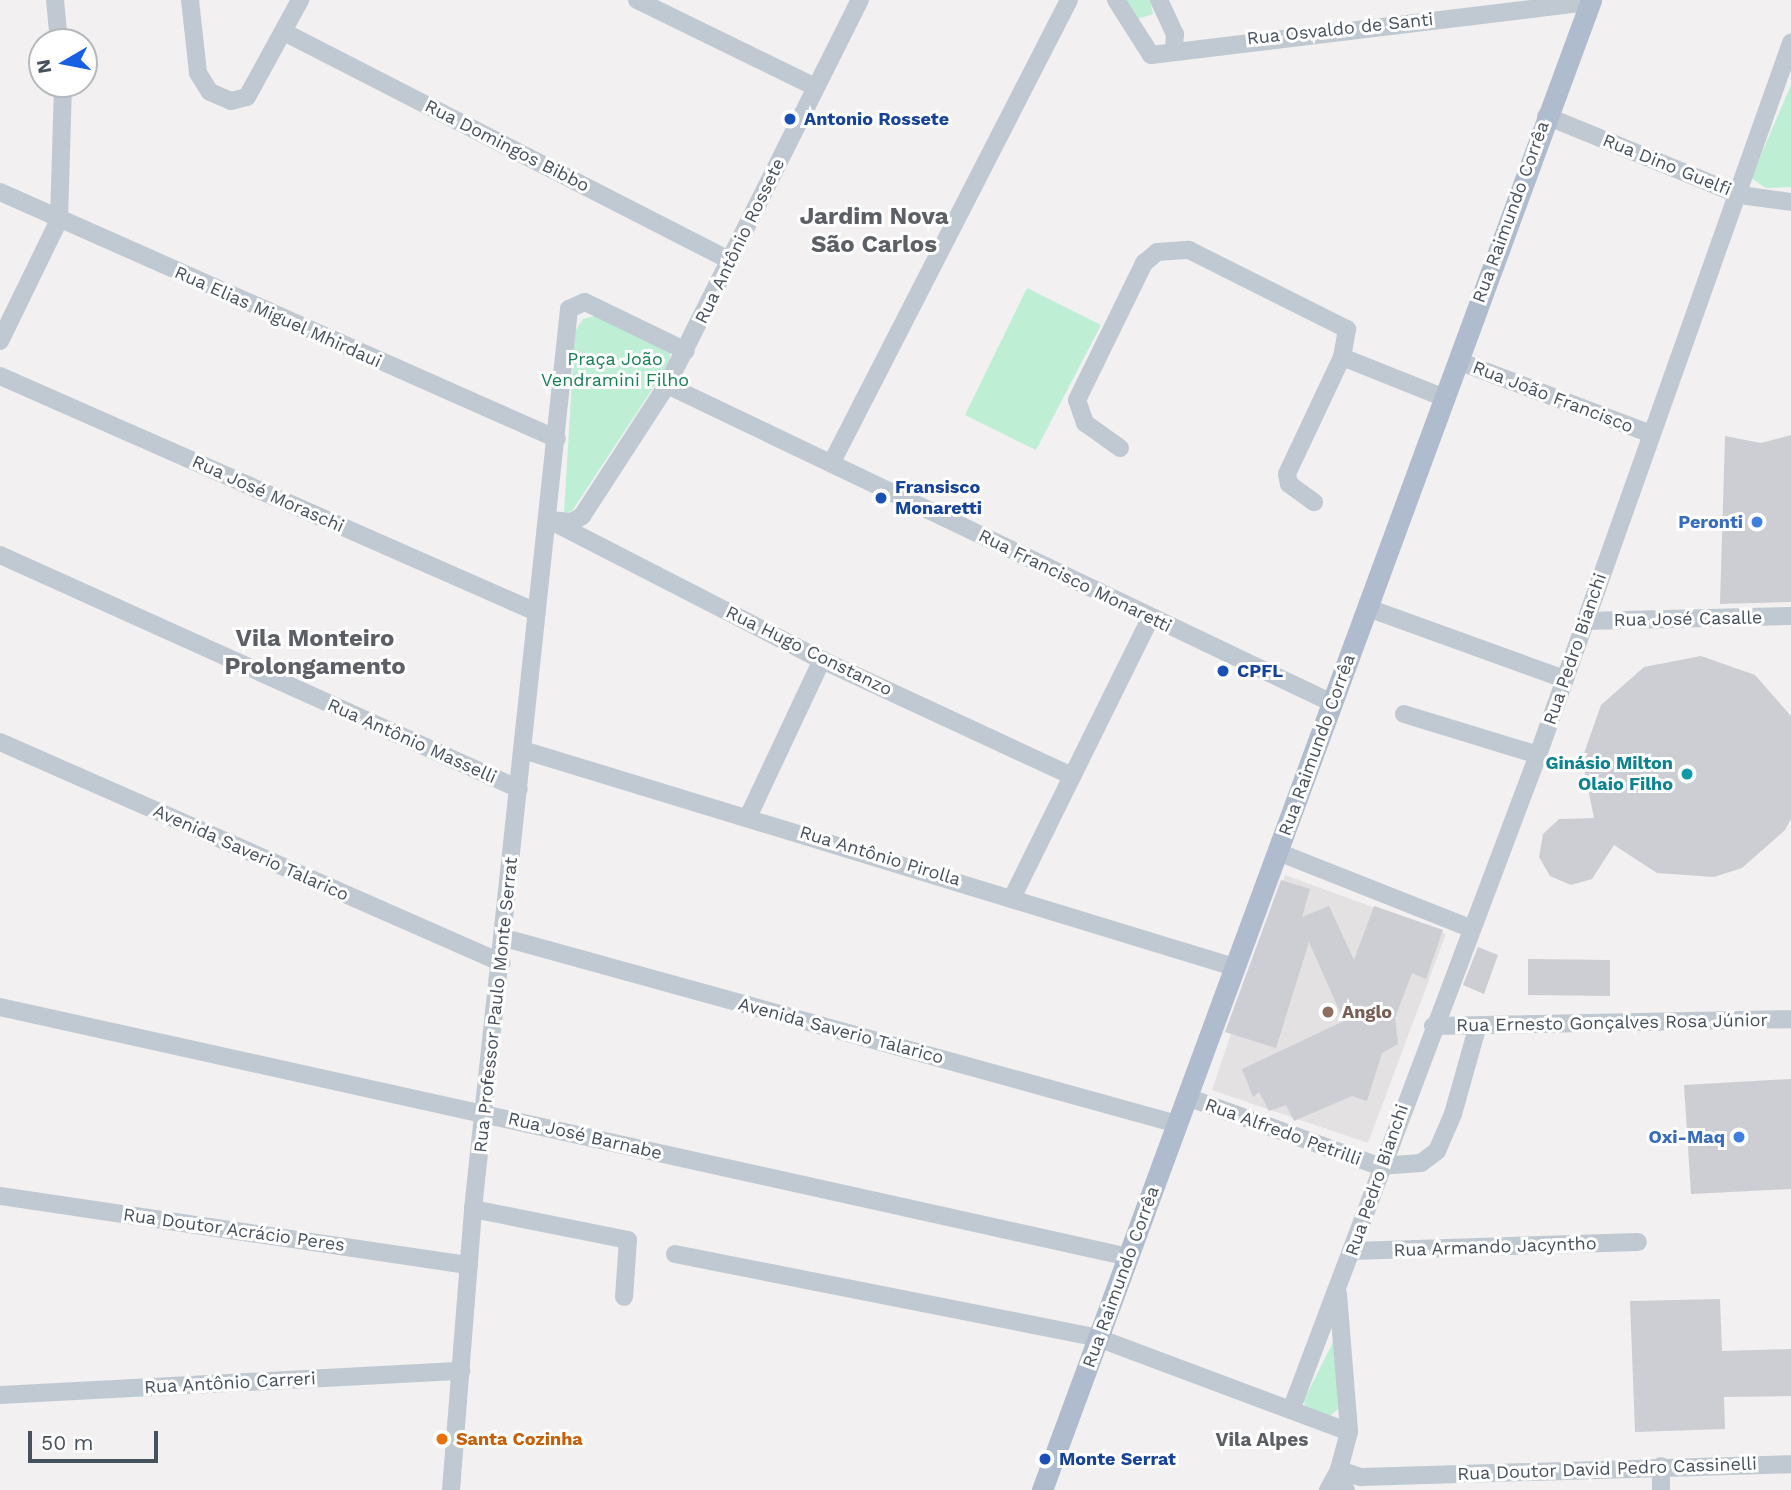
<!DOCTYPE html>
<meta charset="utf-8">
<style>
body{margin:0}
#map{position:relative;width:1791px;height:1490px;overflow:hidden;background:#f2f0f0;font-family:"Work Sans",sans-serif}
div>[style]{position:absolute}
.education>*{inset:0;background:#e3e1e2}
.green>*{inset:0;background:#beefd5}
.building>*{inset:0;background:#ccced4}
.minor>*{height:18px;margin:-9px;padding:0 9px;transform-origin:9px;border-radius:9px;background:#c0c9d1}
.major>*{height:21px;margin:-10.5px;padding:0 10.5px;transform-origin:10.5px;border-radius:10.5px;background:#afbcce}
.dots>*{width:19px;height:19px;translate:-50% -50%;box-sizing:border-box;border:4px solid #fff;border-radius:50%}
span{translate:-50% -50%;white-space:nowrap;text-align:center;line-height:1.15;-webkit-text-stroke:6px #fff;paint-order:stroke}
.street-label{font-size:18px;color:#47515d}
.transit-label{font-size:18px;color:#164399;font-weight:700}
.left{translate:0 -50%;text-align:left}
.park-label{font-size:18px;color:#178054}
.shop-label{font-size:18px;color:#366cbe;font-weight:700}
.right{translate:-100% -50%;text-align:right}
.culture-label{font-size:18px;color:#0d838f;font-weight:700}
.education-label{font-size:18px;color:#785e54;font-weight:700}
.food-label{font-size:18px;color:#c56008;font-weight:700}
.neighbourhood-label{font-size:19px;color:#5c5f65;font-weight:700}
.district-label{font-size:24px;color:#5c5f65;font-weight:700}
.north{position:absolute;left:28px;top:28px;width:70px;height:70px;box-sizing:border-box;background:#fff;border:2px solid #b5b9be;border-radius:50%;rotate:260deg;font-size:19px;font-weight:700;line-height:28px;text-align:center;color:#47515d}
.north::after{content:'';display:block;margin:auto;width:24px;height:32px;background:#1860e3;clip-path:polygon(50% 0,100% 100%,50% 72%,0 100%)}
.scale{position:absolute;left:28px;top:1431px;width:130px;height:32px;box-sizing:border-box;border:4px solid #47515d;border-top:0;padding-left:9px;font-size:21px;line-height:24px;white-space:nowrap;color:#47515d;-webkit-text-stroke:5px #fff;paint-order:stroke}
</style>
<div id="map">
<div class="education">
<i style="clip-path:polygon(1285px 875px,1446px 934px,1368px 1143px,1212px 1090px)"></i>
</div>
<div class="green">
<i style="clip-path:polygon(1126px 0,1150px 0,1153px 14px,1137px 19px)"></i>
<i style="clip-path:polygon(1791px 85px,1791px 187px,1766px 188px,1751px 178px)"></i>
<i style="clip-path:polygon(1027px 288px,1101px 325px,1036px 450px,965px 415px)"></i>
<i style="clip-path:polygon(598px 315px,670px 352px,670px 362px,572px 511px,564px 513px,575px 331px,583px 319px)"></i>
<i style="clip-path:polygon(1335px 1338px,1338px 1409px,1330px 1416px,1305px 1407px,1304px 1400px)"></i>
</div>
<div class="building">
<i style="clip-path:polygon(1791px 435px,1791px 602px,1720px 604px,1725px 436px,1761px 443px)"></i>
<i style="clip-path:polygon(1701px 656px,1755px 675px,1791px 716px,1791px 819px,1785px 830px,1742px 868px,1714px 877px,1657px 873px,1614px 845px,1592px 879px,1571px 885px,1550px 876px,1539px 857px,1543px 834px,1559px 819px,1594px 818px,1582px 759px,1601px 705px,1644px 667px)"></i>
<i style="clip-path:polygon(1281px 880px,1310px 889px,1302px 917px,1329px 906px,1354px 960px,1374px 906px,1443px 930px,1426px 979px,1412px 973px,1395px 1018px,1398px 1044px,1382px 1053px,1367px 1101px,1352px 1096px,1294px 1121px,1286px 1105px,1269px 1111px,1259px 1092px,1253px 1097px,1242px 1069px,1344px 1021px,1309px 942px,1276px 1048px,1225px 1032px)"></i>
<i style="clip-path:polygon(1478px 947px,1498px 955px,1484px 994px,1463px 985px)"></i>
<i style="clip-path:polygon(1528px 959px,1610px 960px,1610px 996px,1528px 995px)"></i>
<i style="clip-path:polygon(1791px 1079px,1791px 1189px,1691px 1194px,1684px 1085px)"></i>
<i style="clip-path:polygon(1720px 1299px,1722px 1351px,1791px 1349px,1791px 1396px,1724px 1397px,1725px 1429px,1635px 1432px,1630px 1301px)"></i>
</div>
<div class="minor">
<i style="left:55px;top:0;width:42px;rotate:84.6deg"></i>
<i style="left:190px;top:0;width:73px;rotate:83.7deg"></i>
<i style="left:198px;top:73px;width:22px;rotate:58deg"></i>
<i style="left:210px;top:92px;width:23px;rotate:23deg"></i>
<i style="left:231px;top:101px;width:16px;rotate:-14deg"></i>
<i style="left:247px;top:97px;width:111px;rotate:-61.3deg"></i>
<i style="left:637px;top:0;width:198px;rotate:26deg"></i>
<i style="left:1116px;top:0;width:65px;rotate:57.5deg"></i>
<i style="left:1151px;top:55px;width:442px;rotate:-6.9deg"></i>
<i style="left:1159px;top:0;width:38px;rotate:65deg"></i>
<i style="left:1175px;top:34px;width:14px;rotate:94deg"></i>
<i style="left:284px;top:32px;width:500px;rotate:27.13deg"></i>
<i style="left:1546px;top:116px;width:209px;rotate:22.2deg"></i>
<i style="left:1740px;top:195px;width:51px;rotate:7.8deg"></i>
<i style="left:0;top:192px;width:609px;rotate:23.91deg"></i>
<i style="left:0;top:341px;width:135px;rotate:-64deg"></i>
<i style="left:59px;top:220px;width:136px;rotate:-88.3deg"></i>
<i style="left:1342px;top:357px;width:111px;rotate:21.7deg"></i>
<i style="left:1458px;top:361px;width:204px;rotate:20.7deg"></i>
<i style="left:0;top:376px;width:586px;rotate:23.76deg"></i>
<i style="left:667px;top:385px;width:737px;rotate:25.56deg"></i>
<i style="left:1120px;top:448px;width:43px;rotate:-144.5deg"></i>
<i style="left:1085px;top:423px;width:24px;rotate:-109deg"></i>
<i style="left:1077px;top:400px;width:153px;rotate:-63.9deg"></i>
<i style="left:1144px;top:263px;width:17px;rotate:-40deg"></i>
<i style="left:1157px;top:252px;width:32px;rotate:-4deg"></i>
<i style="left:1189px;top:250px;width:177px;rotate:26.6deg"></i>
<i style="left:1347px;top:329px;width:28px;rotate:100deg"></i>
<i style="left:1342px;top:357px;width:129px;rotate:115.2deg"></i>
<i style="left:1287px;top:474px;width:10px;rotate:79deg"></i>
<i style="left:1289px;top:484px;width:31px;rotate:36deg"></i>
<i style="left:832px;top:462px;width:519px;rotate:-62.84deg"></i>
<i style="left:549px;top:520px;width:23px;rotate:5deg"></i>
<i style="left:572px;top:522px;width:12px;rotate:-31deg"></i>
<i style="left:582px;top:516px;width:156px;rotate:-57deg"></i>
<i style="left:667px;top:385px;width:431px;rotate:-63.4deg"></i>
<i style="left:555px;top:523px;width:300px;rotate:27.2deg"></i>
<i style="left:822px;top:660px;width:276px;rotate:24.9deg"></i>
<i style="left:0;top:555px;width:569px;rotate:24.27deg"></i>
<i style="left:1368px;top:608px;width:208px;rotate:19.9deg"></i>
<i style="left:1585px;top:621px;width:206px;rotate:-1.4deg"></i>
<i style="left:1404px;top:714px;width:140px;rotate:17deg"></i>
<i style="left:0;top:742px;width:548px;rotate:23.76deg"></i>
<i style="left:523px;top:750px;width:743px;rotate:16.97deg"></i>
<i style="left:748px;top:817px;width:174px;rotate:-64.8deg"></i>
<i style="left:1278px;top:852px;width:206px;rotate:21.6deg"></i>
<i style="left:1013px;top:896px;width:309px;rotate:-63.7deg"></i>
<i style="left:505px;top:938px;width:697px;rotate:15.47deg"></i>
<i style="left:0;top:1007px;width:1156px;rotate:12.49deg"></i>
<i style="left:1433px;top:1026px;width:358px;rotate:-1.1deg"></i>
<i style="left:1187px;top:1097px;width:204px;rotate:19.8deg"></i>
<i style="left:1379px;top:1166px;width:42px;rotate:-4.1deg"></i>
<i style="left:1421px;top:1163px;width:20px;rotate:-37deg"></i>
<i style="left:1437px;top:1151px;width:40px;rotate:-66.6deg"></i>
<i style="left:1453px;top:1114px;width:92px;rotate:-74.3deg"></i>
<i style="left:0;top:1196px;width:474px;rotate:8.4deg"></i>
<i style="left:473px;top:1209px;width:158px;rotate:11.3deg"></i>
<i style="left:628px;top:1240px;width:57px;rotate:94deg"></i>
<i style="left:1352px;top:1251px;width:286px;rotate:-1.8deg"></i>
<i style="left:675px;top:1254px;width:431px;rotate:11.2deg"></i>
<i style="left:1098px;top:1338px;width:268px;rotate:20.5deg"></i>
<i style="left:1338px;top:1294px;width:138px;rotate:85.4deg"></i>
<i style="left:1349px;top:1432px;width:39px;rotate:105deg"></i>
<i style="left:1339px;top:1470px;width:21px;rotate:71deg"></i>
<i style="left:0;top:1395px;width:462px;rotate:-3deg"></i>
<i style="left:1291px;top:1410px;width:700px;rotate:-69.34deg"></i>
<i style="left:1538px;top:755px;width:756px;rotate:-70.44deg"></i>
<i style="left:1661px;top:1466px;width:24px;rotate:90deg"></i>
<i style="left:451px;top:1490px;width:282px;rotate:-85.5deg"></i>
<i style="left:473px;top:1209px;width:905px;rotate:-83.91deg"></i>
<i style="left:569px;top:309px;width:17px;rotate:-24deg"></i>
<i style="left:585px;top:302px;width:112px;rotate:25.9deg"></i>
<i style="left:1328px;top:1490px;width:23px;rotate:-61deg"></i>
<i style="left:1339px;top:1470px;width:23px;rotate:18deg"></i>
<i style="left:1361px;top:1477px;width:430px;rotate:-1.7deg"></i>
</div>
<div class="major">
<i style="left:1042px;top:1490px;width:1588px;rotate:-69.77deg"></i>
</div>
<div class="dots">
<i style="left:790px;top:119px;background:#1a4fb4"></i>
<i style="left:881px;top:498px;background:#1a4fb4"></i>
<i style="left:1757px;top:522px;background:#3f7fe0"></i>
<i style="left:1223px;top:671px;background:#1a4fb4"></i>
<i style="left:1687px;top:774px;background:#0f9aa8"></i>
<i style="left:1328px;top:1012px;background:#8d6e63"></i>
<i style="left:1739px;top:1137px;background:#3f7fe0"></i>
<i style="left:442px;top:1439px;background:#e8710a"></i>
<i style="left:1045px;top:1459px;background:#1a4fb4"></i>
</div>
<div class="street-label">
<span style="left:1340px;top:29px;rotate:-6deg">Rua Osvaldo de Santi</span>
<span style="left:507px;top:146px;rotate:27deg">Rua Domingos Bibbo</span>
<span style="left:1667px;top:165px;rotate:22deg">Rua Dino Guelfi</span>
<span style="left:1511px;top:212px;rotate:-70deg">Rua Raimundo Corrêa</span>
<span style="left:740px;top:241px;rotate:-64deg">Rua Antônio Rossete</span>
<span style="left:278px;top:317px;rotate:24deg">Rua Elias Miguel Mhirdaui</span>
<span style="left:1553px;top:397px;rotate:21deg">Rua João Francisco</span>
<span style="left:268px;top:494px;rotate:24deg">Rua José Moraschi</span>
<span style="left:1075px;top:581px;rotate:26deg">Rua Francisco Monaretti</span>
<span style="left:1688px;top:619px;rotate:-1deg">Rua José Casalle</span>
<span style="left:1575px;top:649px;rotate:-71deg">Rua Pedro Bianchi</span>
<span style="left:809px;top:651px;rotate:26deg">Rua Hugo Constanzo</span>
<span style="left:412px;top:741px;rotate:24deg">Rua Antônio Masselli</span>
<span style="left:1317px;top:745px;rotate:-70deg">Rua Raimundo Corrêa</span>
<span style="left:251px;top:853px;rotate:24deg">Avenida Saverio Talarico</span>
<span style="left:880px;top:856px;rotate:17deg">Rua Antônio Pirolla</span>
<span style="left:496px;top:1005px;rotate:-84deg">Rua Professor Paulo Monte Serrat</span>
<span style="left:1612px;top:1023px;rotate:-1deg">Rua Ernesto Gonçalves Rosa Júnior</span>
<span style="left:841px;top:1031px;rotate:15deg">Avenida Saverio Talarico</span>
<span style="left:1283px;top:1132px;rotate:20deg">Rua Alfredo Petrilli</span>
<span style="left:585px;top:1136px;rotate:13deg">Rua José Barnabe</span>
<span style="left:1377px;top:1180px;rotate:-71deg">Rua Pedro Bianchi</span>
<span style="left:234px;top:1230px;rotate:8deg">Rua Doutor Acrácio Peres</span>
<span style="left:1495px;top:1247px;rotate:-2deg">Rua Armando Jacyntho</span>
<span style="left:1121px;top:1277px;rotate:-70deg">Rua Raimundo Corrêa</span>
<span style="left:230px;top:1383px;rotate:-3deg">Rua Antônio Carreri</span>
<span style="left:1607px;top:1469px;rotate:-2deg">Rua Doutor David Pedro Cassinelli</span>
</div>
<div class="transit-label">
<span class="left" style="left:804px;top:119px">Antonio Rossete</span>
<span class="left" style="left:895px;top:498px">Fransisco<br>Monaretti</span>
<span class="left" style="left:1237px;top:671px">CPFL</span>
<span class="left" style="left:1059px;top:1459px">Monte Serrat</span>
</div>
<div class="park-label">
<span style="left:615px;top:370px">Praça João<br>Vendramini Filho</span>
</div>
<div class="shop-label">
<span class="right" style="left:1743px;top:522px">Peronti</span>
<span class="right" style="left:1725px;top:1137px">Oxi-Maq</span>
</div>
<div class="culture-label">
<span class="right" style="left:1673px;top:774px">Ginásio Milton<br>Olaio Filho</span>
</div>
<div class="education-label">
<span class="left" style="left:1342px;top:1012px">Anglo</span>
</div>
<div class="food-label">
<span class="left" style="left:456px;top:1439px">Santa Cozinha</span>
</div>
<div class="neighbourhood-label">
<span style="left:1262px;top:1440px">Vila Alpes</span>
</div>
<div class="district-label">
<span style="left:874px;top:231px">Jardim Nova<br>São Carlos</span>
<span style="left:315px;top:653px">Vila Monteiro<br>Prolongamento</span>
</div>
<div class="north">N</div>
<div class="scale">50 m</div>
</div>
